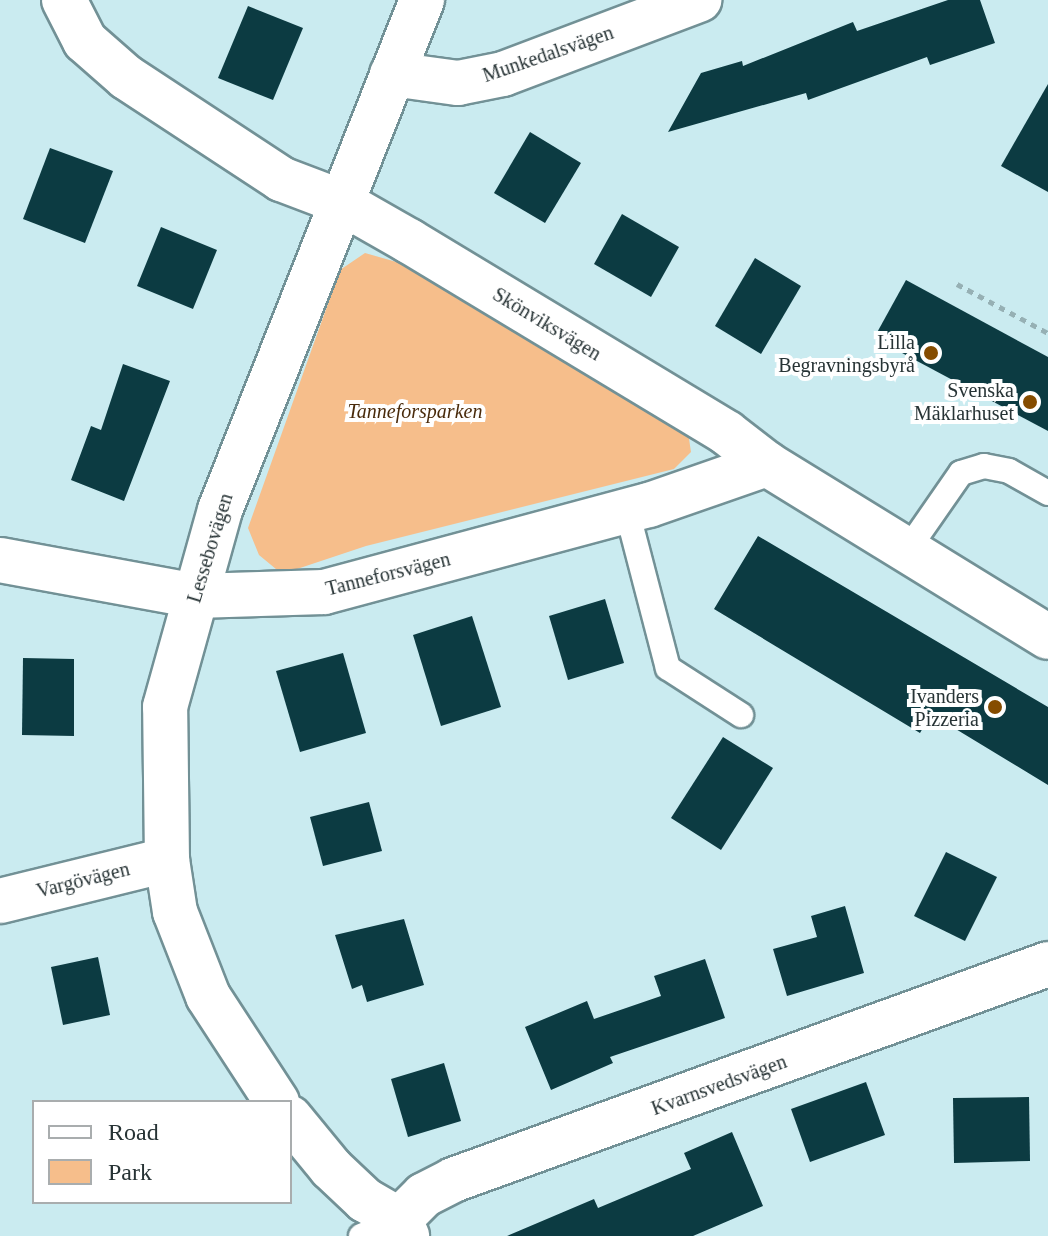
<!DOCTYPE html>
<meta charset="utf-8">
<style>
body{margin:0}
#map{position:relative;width:1048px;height:1236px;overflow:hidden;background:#caebf0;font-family:"Times New Roman",serif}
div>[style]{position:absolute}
.green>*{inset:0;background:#f6be8b}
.building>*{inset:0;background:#0c3b42}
.path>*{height:5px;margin-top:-2.5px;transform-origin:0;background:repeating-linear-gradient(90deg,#96b0b4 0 6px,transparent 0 12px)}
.roads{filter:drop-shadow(2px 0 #729196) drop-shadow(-2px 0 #729196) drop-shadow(0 2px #729196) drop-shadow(0 -2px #729196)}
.service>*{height:24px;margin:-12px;padding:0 12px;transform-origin:12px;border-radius:12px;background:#fff}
.minor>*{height:44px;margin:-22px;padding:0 22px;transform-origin:22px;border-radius:22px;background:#fff}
.dots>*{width:22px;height:22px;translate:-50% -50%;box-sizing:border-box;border:4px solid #fff;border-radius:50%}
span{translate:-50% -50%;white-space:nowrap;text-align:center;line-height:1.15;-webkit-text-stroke:8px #fff;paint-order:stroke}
.street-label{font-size:20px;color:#273335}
.poi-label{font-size:20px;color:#273335}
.right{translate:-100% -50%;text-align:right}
.park-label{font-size:20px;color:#492b0c;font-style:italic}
.legend{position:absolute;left:32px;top:1100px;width:260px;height:104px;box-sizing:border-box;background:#fff;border:2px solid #a9adae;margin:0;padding:10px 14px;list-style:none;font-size:24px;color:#273335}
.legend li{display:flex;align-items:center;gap:16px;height:40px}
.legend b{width:40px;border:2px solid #a9adae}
</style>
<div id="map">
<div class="green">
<i style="clip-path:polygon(365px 253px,400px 263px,688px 432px,691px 452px,674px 469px,366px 546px,282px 574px,259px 555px,248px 528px,340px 270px)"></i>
</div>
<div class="building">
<i style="clip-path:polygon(948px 0,980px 0,995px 43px,930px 65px,927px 57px,808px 100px,806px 93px,668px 132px,701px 73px,742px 61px,743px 66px,853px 22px,857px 31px)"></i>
<i style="clip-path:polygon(248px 6px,303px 28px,273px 100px,218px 78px)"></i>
<i style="clip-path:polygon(1048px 84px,1048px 192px,1001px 166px)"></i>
<i style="clip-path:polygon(530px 132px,581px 163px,545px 223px,494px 193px)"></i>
<i style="clip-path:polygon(50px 148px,113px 171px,85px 243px,23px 219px)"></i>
<i style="clip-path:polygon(622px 214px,679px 247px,651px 297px,594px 264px)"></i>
<i style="clip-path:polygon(161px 227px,217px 250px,193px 309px,137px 286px)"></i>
<i style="clip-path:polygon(755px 258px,801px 286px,761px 354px,715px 326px)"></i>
<i style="clip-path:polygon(906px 280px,1048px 357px,1048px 431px,874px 338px)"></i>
<i style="clip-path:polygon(123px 364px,170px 381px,124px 501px,71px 480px,91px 426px,101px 430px)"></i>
<i style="clip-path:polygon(758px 536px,1048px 707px,1048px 785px,931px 714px,920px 733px,714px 609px)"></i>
<i style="clip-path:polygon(605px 599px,624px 663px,568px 680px,549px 616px)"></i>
<i style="clip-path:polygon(472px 616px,501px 707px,441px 726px,413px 635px)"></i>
<i style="clip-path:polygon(343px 653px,366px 733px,300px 752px,276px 671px)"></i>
<i style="clip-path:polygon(23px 658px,74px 659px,74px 736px,22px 735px)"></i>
<i style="clip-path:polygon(723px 737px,773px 768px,721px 850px,671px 818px)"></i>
<i style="clip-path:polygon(369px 802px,382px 851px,323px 866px,310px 817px)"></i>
<i style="clip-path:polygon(946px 852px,997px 877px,965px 941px,914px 916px)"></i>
<i style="clip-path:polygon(845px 906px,864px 973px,787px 996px,773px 949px,817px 937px,811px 916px)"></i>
<i style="clip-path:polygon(404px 919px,424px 985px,367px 1002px,362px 985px,352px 989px,335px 935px)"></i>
<i style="clip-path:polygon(98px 957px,110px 1015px,63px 1025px,51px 967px)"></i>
<i style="clip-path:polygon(705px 959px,725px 1018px,610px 1057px,613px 1063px,551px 1090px,525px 1027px,587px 1001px,594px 1019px,661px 996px,654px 976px)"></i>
<i style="clip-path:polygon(444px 1063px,461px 1121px,408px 1137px,391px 1079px)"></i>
<i style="clip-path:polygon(866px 1082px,885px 1135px,810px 1162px,791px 1109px)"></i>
<i style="clip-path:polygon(1029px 1097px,1030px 1161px,954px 1163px,953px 1098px)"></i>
<i style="clip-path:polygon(732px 1132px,763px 1206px,693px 1236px,507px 1236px,594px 1199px,598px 1208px,691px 1169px,684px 1153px)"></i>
</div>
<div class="path">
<i style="left:957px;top:284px;width:103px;rotate:28.3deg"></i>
</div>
<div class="roads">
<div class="service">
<i style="left:627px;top:511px;width:162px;rotate:75.4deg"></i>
<i style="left:668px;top:668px;width:87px;rotate:32.8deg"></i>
<i style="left:906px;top:552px;width:96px;rotate:-55.2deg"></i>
<i style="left:961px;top:473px;width:24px;rotate:-17deg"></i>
<i style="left:984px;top:466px;width:25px;rotate:11deg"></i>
<i style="left:1009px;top:471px;width:45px;rotate:29.4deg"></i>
<i style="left:361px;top:1236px;width:41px;rotate:-22.8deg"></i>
</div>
<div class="minor">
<i style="left:64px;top:0;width:46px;rotate:62.9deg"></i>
<i style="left:85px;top:41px;width:55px;rotate:41.3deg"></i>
<i style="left:126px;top:77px;width:186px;rotate:33.3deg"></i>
<i style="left:281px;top:179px;width:62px;rotate:20.8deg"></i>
<i style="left:339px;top:201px;width:81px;rotate:29.7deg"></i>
<i style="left:409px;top:241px;width:371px;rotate:31.1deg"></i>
<i style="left:727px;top:433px;width:51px;rotate:37.8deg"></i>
<i style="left:767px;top:464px;width:330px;rotate:31.6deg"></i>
<i style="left:392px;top:74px;width:67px;rotate:7.8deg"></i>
<i style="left:458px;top:83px;width:46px;rotate:-11.3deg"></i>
<i style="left:503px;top:74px;width:210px;rotate:-20.7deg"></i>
<i style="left:0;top:560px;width:199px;rotate:10.4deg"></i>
<i style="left:196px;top:596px;width:128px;rotate:-1.8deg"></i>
<i style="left:324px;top:592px;width:336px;rotate:-15deg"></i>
<i style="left:649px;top:505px;width:125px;rotate:-19.2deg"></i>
<i style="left:0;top:901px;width:172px;rotate:-13.8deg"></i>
<i style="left:277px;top:1102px;width:126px;rotate:-123.1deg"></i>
<i style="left:208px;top:996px;width:90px;rotate:-111.4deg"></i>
<i style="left:175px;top:912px;width:53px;rotate:-98.7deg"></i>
<i style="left:167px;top:860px;width:153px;rotate:-90.7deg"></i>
<i style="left:165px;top:707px;width:205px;rotate:-74.4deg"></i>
<i style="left:220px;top:510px;width:549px;rotate:-68.39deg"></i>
<i style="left:290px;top:1118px;width:65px;rotate:50.6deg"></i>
<i style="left:331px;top:1168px;width:47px;rotate:43.3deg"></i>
<i style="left:365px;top:1200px;width:39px;rotate:30deg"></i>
<i style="left:399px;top:1220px;width:18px;rotate:63deg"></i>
<i style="left:399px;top:1220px;width:35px;rotate:-45deg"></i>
<i style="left:424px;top:1195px;width:33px;rotate:-27deg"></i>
<i style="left:453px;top:1180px;width:633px;rotate:-19.95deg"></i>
</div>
</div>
<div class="dots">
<i style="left:931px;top:353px;background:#854c00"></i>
<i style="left:1030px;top:402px;background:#854c00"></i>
<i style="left:995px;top:707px;background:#854c00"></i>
</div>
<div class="street-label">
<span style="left:548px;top:54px;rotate:-19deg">Munkedalsvägen</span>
<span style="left:547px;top:324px;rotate:31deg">Skönviksvägen</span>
<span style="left:210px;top:548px;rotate:-73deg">Lessebovägen</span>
<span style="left:388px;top:574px;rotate:-14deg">Tanneforsvägen</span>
<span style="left:83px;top:880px;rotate:-14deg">Vargövägen</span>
<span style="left:719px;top:1085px;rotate:-20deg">Kvarnsvedsvägen</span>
</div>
<div class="poi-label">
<span class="right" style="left:915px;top:354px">Lilla<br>Begravningsbyrå</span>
<span class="right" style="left:1014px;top:402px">Svenska<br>Mäklarhuset</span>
<span class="right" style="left:979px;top:708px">Ivanders<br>Pizzeria</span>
</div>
<div class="park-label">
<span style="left:415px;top:411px">Tanneforsparken</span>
</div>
<ul class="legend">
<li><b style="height:10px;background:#fff"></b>Road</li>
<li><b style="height:22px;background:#f6be8b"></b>Park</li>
</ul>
</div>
